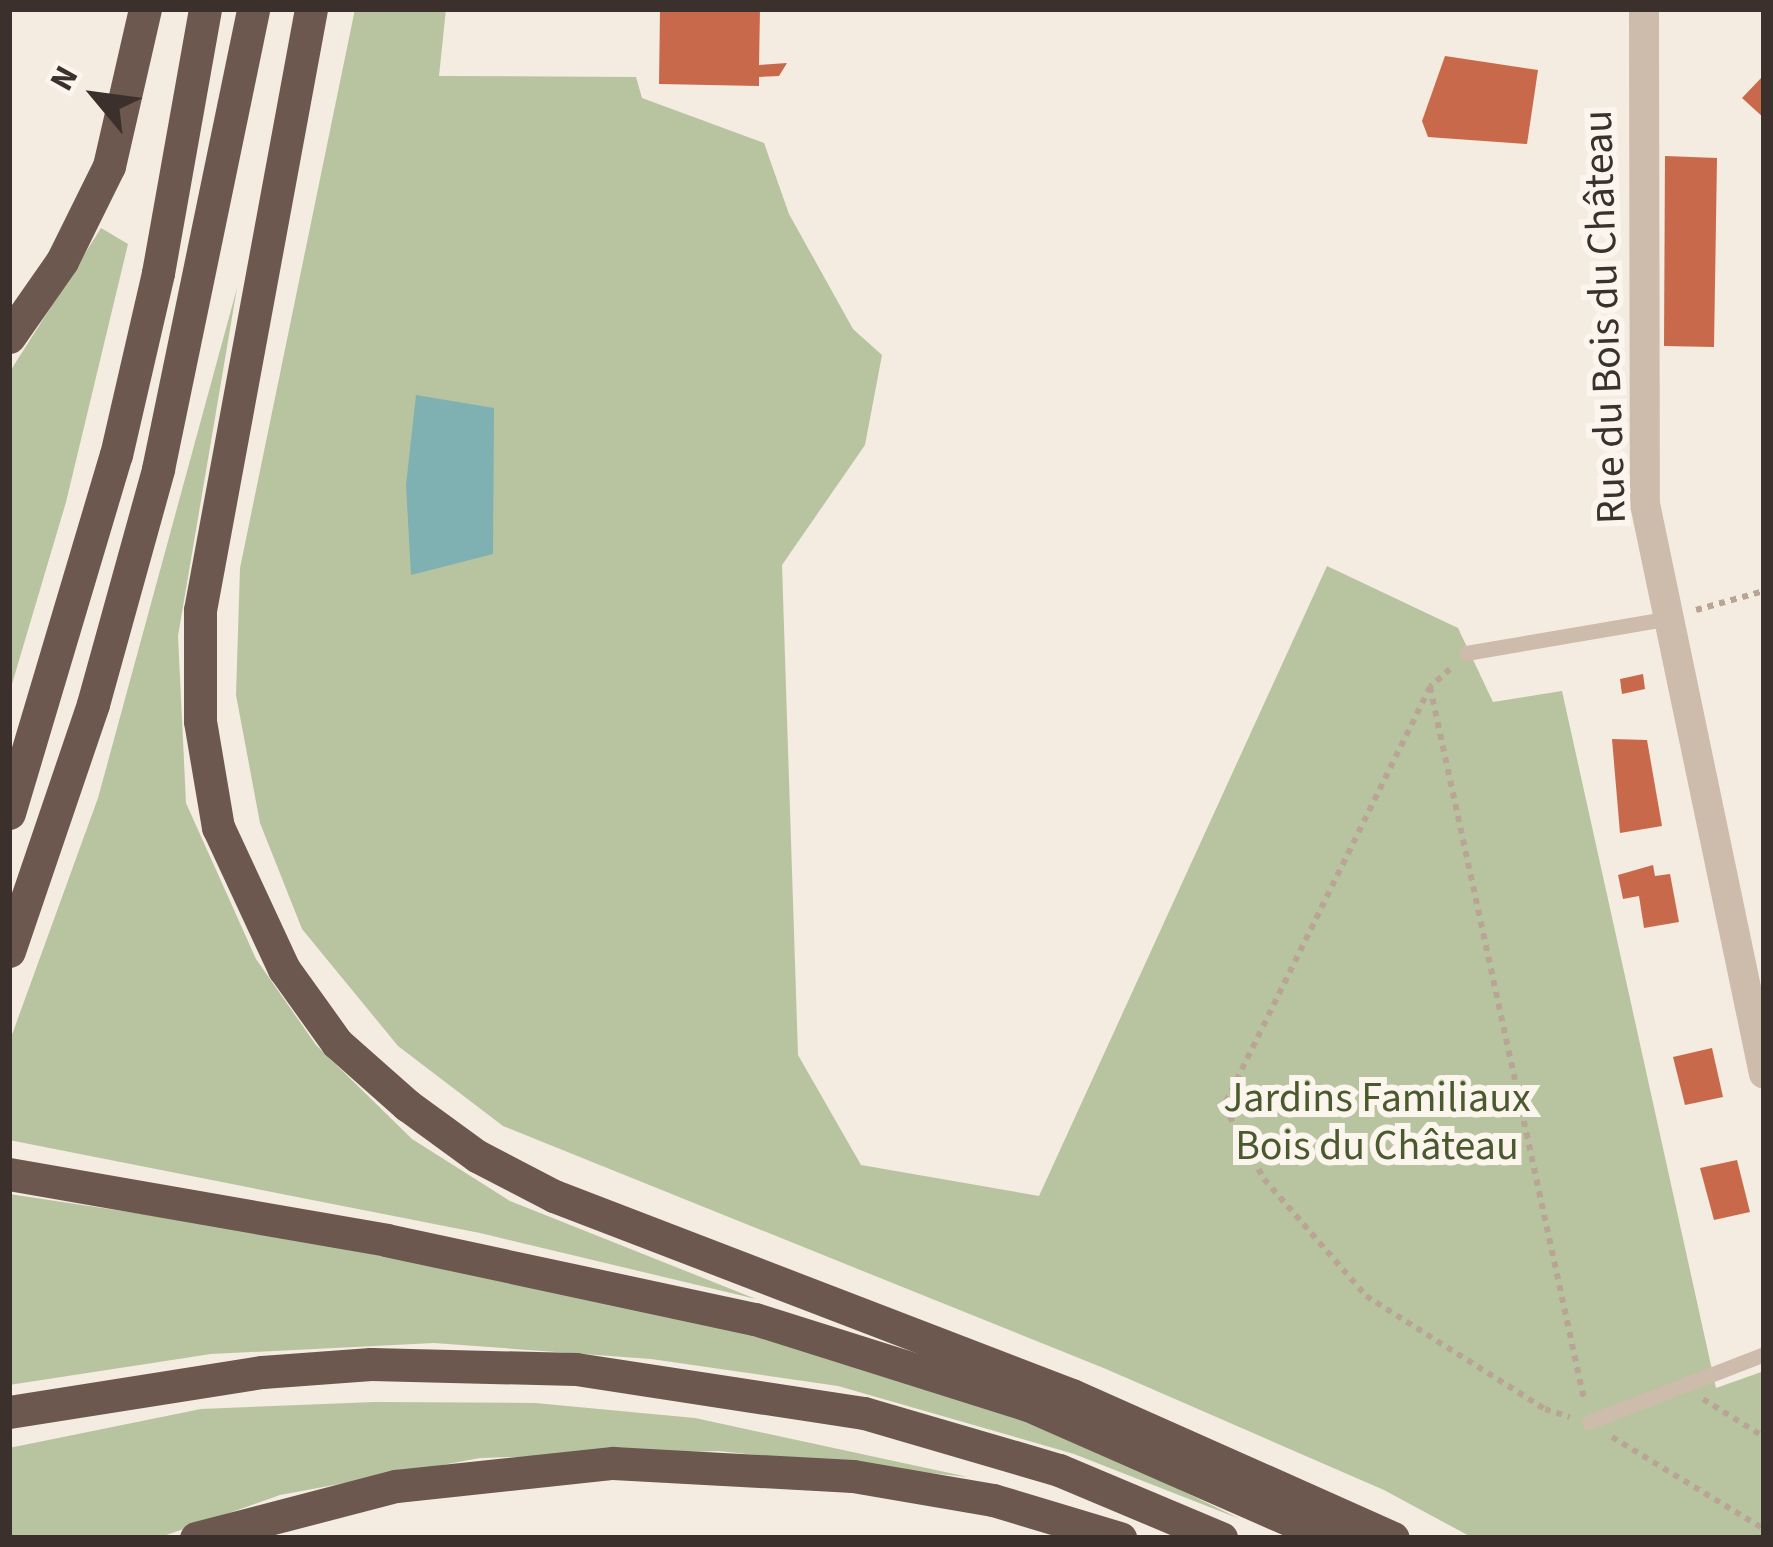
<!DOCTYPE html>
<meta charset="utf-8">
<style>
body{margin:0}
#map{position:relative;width:1773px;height:1547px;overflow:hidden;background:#f4ebe1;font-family:"Source Sans 3",sans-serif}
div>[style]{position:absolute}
.green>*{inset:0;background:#b8c4a0}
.water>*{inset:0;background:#7fb0b2}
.building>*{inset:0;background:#c8694b}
.path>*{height:6px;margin-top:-3px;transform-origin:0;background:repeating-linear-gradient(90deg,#b9a596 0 6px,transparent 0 12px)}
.service>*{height:15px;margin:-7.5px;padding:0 7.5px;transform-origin:7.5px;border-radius:7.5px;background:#cdbbac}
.tertiary>*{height:30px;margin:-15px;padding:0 15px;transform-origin:15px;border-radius:15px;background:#cdbbac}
.trunk>*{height:33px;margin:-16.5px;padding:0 16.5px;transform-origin:16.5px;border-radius:16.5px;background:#6c584f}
span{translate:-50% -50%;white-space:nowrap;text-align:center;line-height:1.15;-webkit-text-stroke:12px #fbf5ee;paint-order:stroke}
.street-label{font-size:42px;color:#3b302b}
.park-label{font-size:42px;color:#4a5a2e}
.frame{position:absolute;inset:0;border:12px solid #3b302b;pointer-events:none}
.north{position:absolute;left:36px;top:36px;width:120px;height:120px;-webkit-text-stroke:9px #fbf5ee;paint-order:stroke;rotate:299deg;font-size:33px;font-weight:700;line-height:48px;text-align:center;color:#3b302b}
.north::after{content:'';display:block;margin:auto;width:42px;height:54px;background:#3b302b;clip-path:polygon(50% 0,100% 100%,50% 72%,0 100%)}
</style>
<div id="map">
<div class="green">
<i style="clip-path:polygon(355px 9px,446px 9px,439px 76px,636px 77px,642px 98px,764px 143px,789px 214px,853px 329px,882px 355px,865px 445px,782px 565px,798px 1055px,861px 1165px,1039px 1196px,1327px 566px,1458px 628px,1493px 702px,1562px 691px,1716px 1388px,1764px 1371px,1764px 1538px,1473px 1538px,1384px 1490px,1106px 1369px,503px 1126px,398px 1046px,302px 929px,260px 823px,236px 695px,240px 568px)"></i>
<i style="clip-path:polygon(101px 228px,128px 244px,66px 502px,9px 694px,9px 373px)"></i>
<i style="clip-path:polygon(237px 288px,178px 636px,186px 803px,256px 959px,316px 1045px,412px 1139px,510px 1201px,756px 1299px,480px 1233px,9px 1140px,9px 1043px,98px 798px)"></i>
<i style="clip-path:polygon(9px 1194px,256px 1231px,711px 1321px,851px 1359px,1089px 1445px,1240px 1519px,1074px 1454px,838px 1386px,651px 1359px,434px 1343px,211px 1354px,9px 1385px)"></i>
<i style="clip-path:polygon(375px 1402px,535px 1403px,695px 1418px,968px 1477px,718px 1451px,480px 1458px,280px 1495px,158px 1538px,9px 1538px,9px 1448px,201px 1409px)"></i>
</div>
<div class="water">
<i style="clip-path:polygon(416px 395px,494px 408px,493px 554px,411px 575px,406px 485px)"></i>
</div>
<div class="building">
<i style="clip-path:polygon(660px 9px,760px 9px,759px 65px,787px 63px,779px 76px,759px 77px,759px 86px,659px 84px)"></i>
<i style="clip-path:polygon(1445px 56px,1538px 70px,1527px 144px,1428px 137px,1422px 121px)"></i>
<i style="clip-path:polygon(1764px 75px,1764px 118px,1742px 98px)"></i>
<i style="clip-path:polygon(1665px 156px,1717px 158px,1714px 347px,1664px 346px)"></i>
<i style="clip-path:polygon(1643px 674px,1645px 689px,1622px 694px,1620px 679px)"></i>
<i style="clip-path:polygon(1612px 739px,1647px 740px,1662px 826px,1620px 833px)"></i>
<i style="clip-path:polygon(1653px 865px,1655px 876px,1670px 874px,1679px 922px,1644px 928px,1639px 896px,1623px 899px,1618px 875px)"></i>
<i style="clip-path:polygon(1712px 1048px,1723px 1097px,1685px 1105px,1673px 1057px)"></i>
<i style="clip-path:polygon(1737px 1160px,1750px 1212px,1714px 1220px,1700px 1168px)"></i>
</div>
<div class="path">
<i style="left:1696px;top:610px;width:71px;rotate:-15.6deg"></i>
<i style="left:1450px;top:669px;width:27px;rotate:138deg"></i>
<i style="left:1430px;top:687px;width:467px;rotate:116.2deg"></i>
<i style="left:1224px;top:1106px;width:83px;rotate:61.3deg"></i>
<i style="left:1264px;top:1179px;width:155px;rotate:48.9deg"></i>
<i style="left:1366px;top:1296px;width:212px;rotate:32.3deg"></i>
<i style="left:1545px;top:1409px;width:26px;rotate:18deg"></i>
<i style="left:1430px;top:687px;width:728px;rotate:77.8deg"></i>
<i style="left:1703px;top:1399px;width:72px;rotate:31.9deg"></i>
<i style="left:1612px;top:1437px;width:178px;rotate:31.2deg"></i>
</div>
<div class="service">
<i style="left:1466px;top:653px;width:207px;rotate:-9.7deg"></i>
<i style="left:1589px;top:1422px;width:188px;rotate:-21.2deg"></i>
</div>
<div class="tertiary">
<i style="left:1644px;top:9px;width:495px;rotate:89.9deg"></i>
<i style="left:1645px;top:504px;width:582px;rotate:78.21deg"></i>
</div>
<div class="trunk">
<i style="left:311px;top:9px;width:611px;rotate:100.46deg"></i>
<i style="left:200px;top:610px;width:111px;rotate:90deg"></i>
<i style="left:200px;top:721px;width:108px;rotate:80.4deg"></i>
<i style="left:218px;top:827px;width:157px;rotate:65.1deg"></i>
<i style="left:284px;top:969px;width:91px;rotate:54.4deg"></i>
<i style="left:337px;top:1043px;width:94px;rotate:41.5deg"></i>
<i style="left:407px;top:1105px;width:87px;rotate:36.1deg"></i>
<i style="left:477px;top:1156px;width:87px;rotate:27.5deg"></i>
<i style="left:554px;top:1196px;width:555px;rotate:21.02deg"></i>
<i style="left:1072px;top:1395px;width:351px;rotate:24deg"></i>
<i style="left:9px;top:337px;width:93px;rotate:-55.1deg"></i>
<i style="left:62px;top:261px;width:106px;rotate:-63.7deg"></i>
<i style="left:109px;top:166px;width:161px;rotate:-77.1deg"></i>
<i style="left:9px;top:813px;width:374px;rotate:-73.4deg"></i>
<i style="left:116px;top:455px;width:187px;rotate:-77deg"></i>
<i style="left:158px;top:273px;width:268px;rotate:-79.9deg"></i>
<i style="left:9px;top:951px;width:261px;rotate:-71.2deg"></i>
<i style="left:93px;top:704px;width:244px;rotate:-74.5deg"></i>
<i style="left:158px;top:469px;width:470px;rotate:-78.3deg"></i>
<i style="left:9px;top:1174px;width:383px;rotate:9.9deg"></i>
<i style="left:386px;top:1240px;width:377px;rotate:12.1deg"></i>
<i style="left:755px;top:1319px;width:286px;rotate:17.5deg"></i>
<i style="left:1028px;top:1405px;width:331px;rotate:23.7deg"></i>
<i style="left:9px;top:1412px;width:256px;rotate:-9deg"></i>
<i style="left:262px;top:1372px;width:109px;rotate:-4.2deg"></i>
<i style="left:371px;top:1364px;width:205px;rotate:1.4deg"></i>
<i style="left:576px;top:1369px;width:291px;rotate:8.7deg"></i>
<i style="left:864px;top:1413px;width:203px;rotate:16.3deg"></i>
<i style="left:1059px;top:1470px;width:176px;rotate:22.8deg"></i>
<i style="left:196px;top:1538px;width:207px;rotate:-14.6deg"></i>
<i style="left:396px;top:1486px;width:218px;rotate:-6.1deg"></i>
<i style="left:613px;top:1463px;width:240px;rotate:3.1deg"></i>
<i style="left:853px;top:1476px;width:142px;rotate:9.7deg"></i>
<i style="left:993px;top:1500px;width:133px;rotate:16.7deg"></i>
</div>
<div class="street-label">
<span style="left:1605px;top:317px;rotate:-92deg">Rue du Bois du Château</span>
</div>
<div class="park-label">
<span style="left:1377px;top:1122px">Jardins Familiaux<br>Bois du Château</span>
</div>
<div class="frame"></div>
<div class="north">N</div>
</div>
